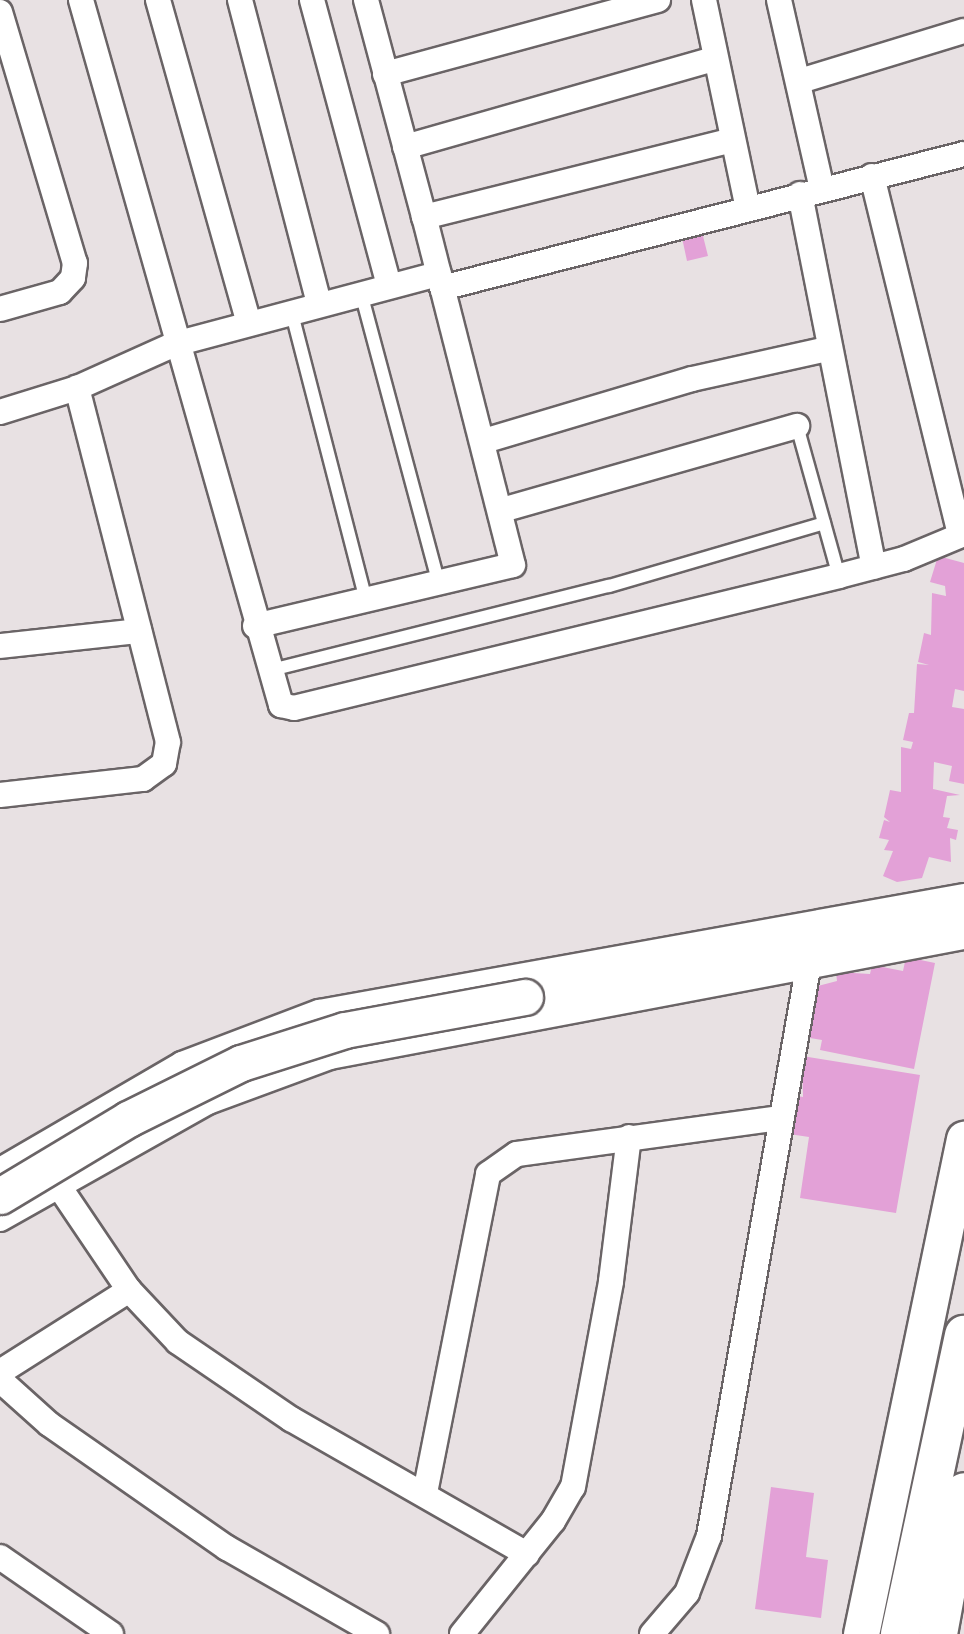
<!DOCTYPE html>
<style>
body{margin:0}
#map{position:relative;width:964px;height:1634px;overflow:hidden;background:#e8e1e3;font-family:"Public Sans",sans-serif}
div>[style]{position:absolute}
.building>*{inset:0;background:#e3a1d7}
.roads{filter:drop-shadow(2px 0 #6a6466) drop-shadow(-2px 0 #6a6466) drop-shadow(0 2px #6a6466) drop-shadow(0 -2px #6a6466)}
.lane>*{height:12px;margin:-6px;padding:0 6px;transform-origin:6px;border-radius:6px;background:#fff}
.street>*{height:24px;margin:-12px;padding:0 12px;transform-origin:12px;border-radius:12px;background:#fff}
.secondary>*{height:35px;margin:-17.5px;padding:0 17.5px;transform-origin:17.5px;border-radius:17.5px;background:#fff}
.highway>*{height:38px;margin:-19px;padding:0 19px;transform-origin:19px;border-radius:19px;background:#fff}
.bridges{filter:drop-shadow(2px 0 #6a6466) drop-shadow(-2px 0 #6a6466) drop-shadow(0 2px #6a6466) drop-shadow(0 -2px #6a6466)}
.secondary-bridge>*{height:35px;margin:-17.5px;padding:0 17.5px;transform-origin:17.5px;border-radius:17.5px;background:#fff}
span{translate:-50% -50%;white-space:nowrap;text-align:center;line-height:1.15;-webkit-text-stroke:5px #f5eef0;paint-order:stroke}
</style>
<div id="map">
<div class="building">
<i style="clip-path:polygon(701px 228px,708px 256px,687px 261px,681px 233px)"></i>
<i style="clip-path:polygon(938px 556px,964px 563px,964px 691px,955px 689px,952px 707px,964px 709px,964px 784px,949px 781px,952px 766px,934px 762px,933px 789px,960px 795px,947px 796px,943px 817px,950px 818px,947px 828px,958px 830px,956px 840px,950px 838px,951px 862px,929px 857px,922px 878px,897px 882px,883px 876px,893px 851px,884px 850px,889px 840px,879px 838px,884px 820px,890px 822px,884px 817px,890px 790px,901px 792px,901px 747px,911px 749px,913px 742px,903px 740px,909px 713px,914px 713px,917px 664px,929px 665px,918px 662px,924px 633px,931px 635px,932px 593px,946px 596px,945px 586px,930px 582px)"></i>
<i style="clip-path:polygon(906px 957px,935px 963px,914px 1069px,820px 1050px,822px 1040px,804px 1037px,814px 987px,837px 981px,836px 972px,870px 974px,872px 965px,903px 971px)"></i>
<i style="clip-path:polygon(802px 1056px,920px 1075px,896px 1213px,800px 1198px,809px 1137px,789px 1134px,787px 1094px,803px 1097px)"></i>
<i style="clip-path:polygon(771px 1487px,814px 1493px,806px 1557px,828px 1560px,821px 1618px,755px 1609px)"></i>
</div>
<div class="roads">
<div class="lane">
<i style="left:361px;top:293px;width:301px;rotate:75deg"></i>
<i style="left:291px;top:310px;width:301px;rotate:75.5deg"></i>
<i style="left:797px;top:426px;width:156px;rotate:74.4deg"></i>
<i style="left:267px;top:671px;width:352px;rotate:-14deg"></i>
<i style="left:609px;top:586px;width:224px;rotate:-16.3deg"></i>
</div>
<div class="street">
<i style="left:81px;top:0;width:733px;rotate:74.16deg"></i>
<i style="left:281px;top:705px;width:13px;rotate:13deg"></i>
<i style="left:294px;top:708px;width:561px;rotate:-13.61deg"></i>
<i style="left:839px;top:576px;width:67px;rotate:-14.7deg"></i>
<i style="left:904px;top:559px;width:65px;rotate:-22.6deg"></i>
<i style="left:158px;top:0;width:333px;rotate:74.3deg"></i>
<i style="left:240px;top:0;width:313px;rotate:75.4deg"></i>
<i style="left:312px;top:0;width:296px;rotate:74.9deg"></i>
<i style="left:366px;top:0;width:225px;rotate:75deg"></i>
<i style="left:424px;top:217px;width:318px;rotate:-14deg"></i>
<i style="left:704px;top:0;width:213px;rotate:78.1deg"></i>
<i style="left:779px;top:0;width:194px;rotate:77.2deg"></i>
<i style="left:0;top:12px;width:262px;rotate:73.4deg"></i>
<i style="left:75px;top:263px;width:15px;rotate:98deg"></i>
<i style="left:73px;top:278px;width:19px;rotate:133deg"></i>
<i style="left:60px;top:292px;width:62px;rotate:164.2deg"></i>
<i style="left:385px;top:74px;width:283px;rotate:-15.2deg"></i>
<i style="left:800px;top:81px;width:171px;rotate:-17deg"></i>
<i style="left:405px;top:147px;width:320px;rotate:-15.9deg"></i>
<i style="left:872px;top:176px;width:370px;rotate:76.2deg"></i>
<i style="left:800px;top:194px;width:380px;rotate:78.8deg"></i>
<i style="left:442px;top:288px;width:539px;rotate:-14.4deg"></i>
<i style="left:0;top:412px;width:81px;rotate:-17.3deg"></i>
<i style="left:77px;top:388px;width:107px;rotate:-24.2deg"></i>
<i style="left:175px;top:344px;width:273px;rotate:-14.9deg"></i>
<i style="left:484px;top:441px;width:217px;rotate:-16.6deg"></i>
<i style="left:692px;top:379px;width:138px;rotate:-12.5deg"></i>
<i style="left:502px;top:510px;width:307px;rotate:-15.9deg"></i>
<i style="left:255px;top:626px;width:265px;rotate:-13.3deg"></i>
<i style="left:513px;top:565px;width:359px;rotate:-104.3deg"></i>
<i style="left:0;top:646px;width:140px;rotate:-6.2deg"></i>
<i style="left:0;top:795px;width:144px;rotate:-6.4deg"></i>
<i style="left:143px;top:779px;width:26px;rotate:-36deg"></i>
<i style="left:164px;top:764px;width:22px;rotate:-80deg"></i>
<i style="left:168px;top:742px;width:366px;rotate:-104.4deg"></i>
<i style="left:0;top:1170px;width:211px;rotate:-30.2deg"></i>
<i style="left:182px;top:1064px;width:147px;rotate:-20.8deg"></i>
<i style="left:319px;top:1012px;width:655px;rotate:-10.2deg"></i>
<i style="left:50px;top:1173px;width:141px;rotate:56deg"></i>
<i style="left:129px;top:1290px;width:71px;rotate:46.7deg"></i>
<i style="left:178px;top:1342px;width:137px;rotate:34.3deg"></i>
<i style="left:291px;top:1419px;width:272px;rotate:29.8deg"></i>
<i style="left:0;top:1219px;width:239px;rotate:-29.4deg"></i>
<i style="left:208px;top:1102px;width:130px;rotate:-20.2deg"></i>
<i style="left:330px;top:1057px;width:645px;rotate:-10.72deg"></i>
<i style="left:0;top:1372px;width:153px;rotate:-32.4deg"></i>
<i style="left:0;top:1380px;width:66px;rotate:41.9deg"></i>
<i style="left:49px;top:1424px;width:217px;rotate:34.9deg"></i>
<i style="left:227px;top:1548px;width:173px;rotate:29.8deg"></i>
<i style="left:425px;top:1493px;width:325px;rotate:-78.8deg"></i>
<i style="left:488px;top:1174px;width:35px;rotate:-35deg"></i>
<i style="left:517px;top:1154px;width:266px;rotate:-7.8deg"></i>
<i style="left:0;top:1557px;width:135px;rotate:34.7deg"></i>
<i style="left:462px;top:1634px;width:145px;rotate:-51.2deg"></i>
<i style="left:553px;top:1521px;width:39px;rotate:-60deg"></i>
<i style="left:573px;top:1487px;width:209px;rotate:-79.5deg"></i>
<i style="left:611px;top:1281px;width:145px;rotate:-82.9deg"></i>
<i style="left:652px;top:1634px;width:54px;rotate:-49.5deg"></i>
<i style="left:687px;top:1593px;width:61px;rotate:-68.9deg"></i>
<i style="left:709px;top:1536px;width:577px;rotate:-80.11deg"></i>
</div>
<div class="secondary">
<i style="left:525px;top:997px;width:446px;rotate:-10.3deg"></i>
<i style="left:861px;top:1634px;width:506px;rotate:-78.25deg"></i>
</div>
<div class="highway">
<i style="left:900px;top:1634px;width:306px;rotate:-77.9deg"></i>
<i style="left:938px;top:1634px;width:144px;rotate:-79.6deg"></i>
</div>
</div>
<div class="bridges">
<div class="secondary-bridge">
<i style="left:0;top:1196px;width:149px;rotate:-31deg"></i>
<i style="left:128px;top:1119px;width:126px;rotate:-26.4deg"></i>
<i style="left:241px;top:1063px;width:109px;rotate:-17.6deg"></i>
<i style="left:345px;top:1030px;width:183px;rotate:-10.4deg"></i>
</div>
</div>
</div>
